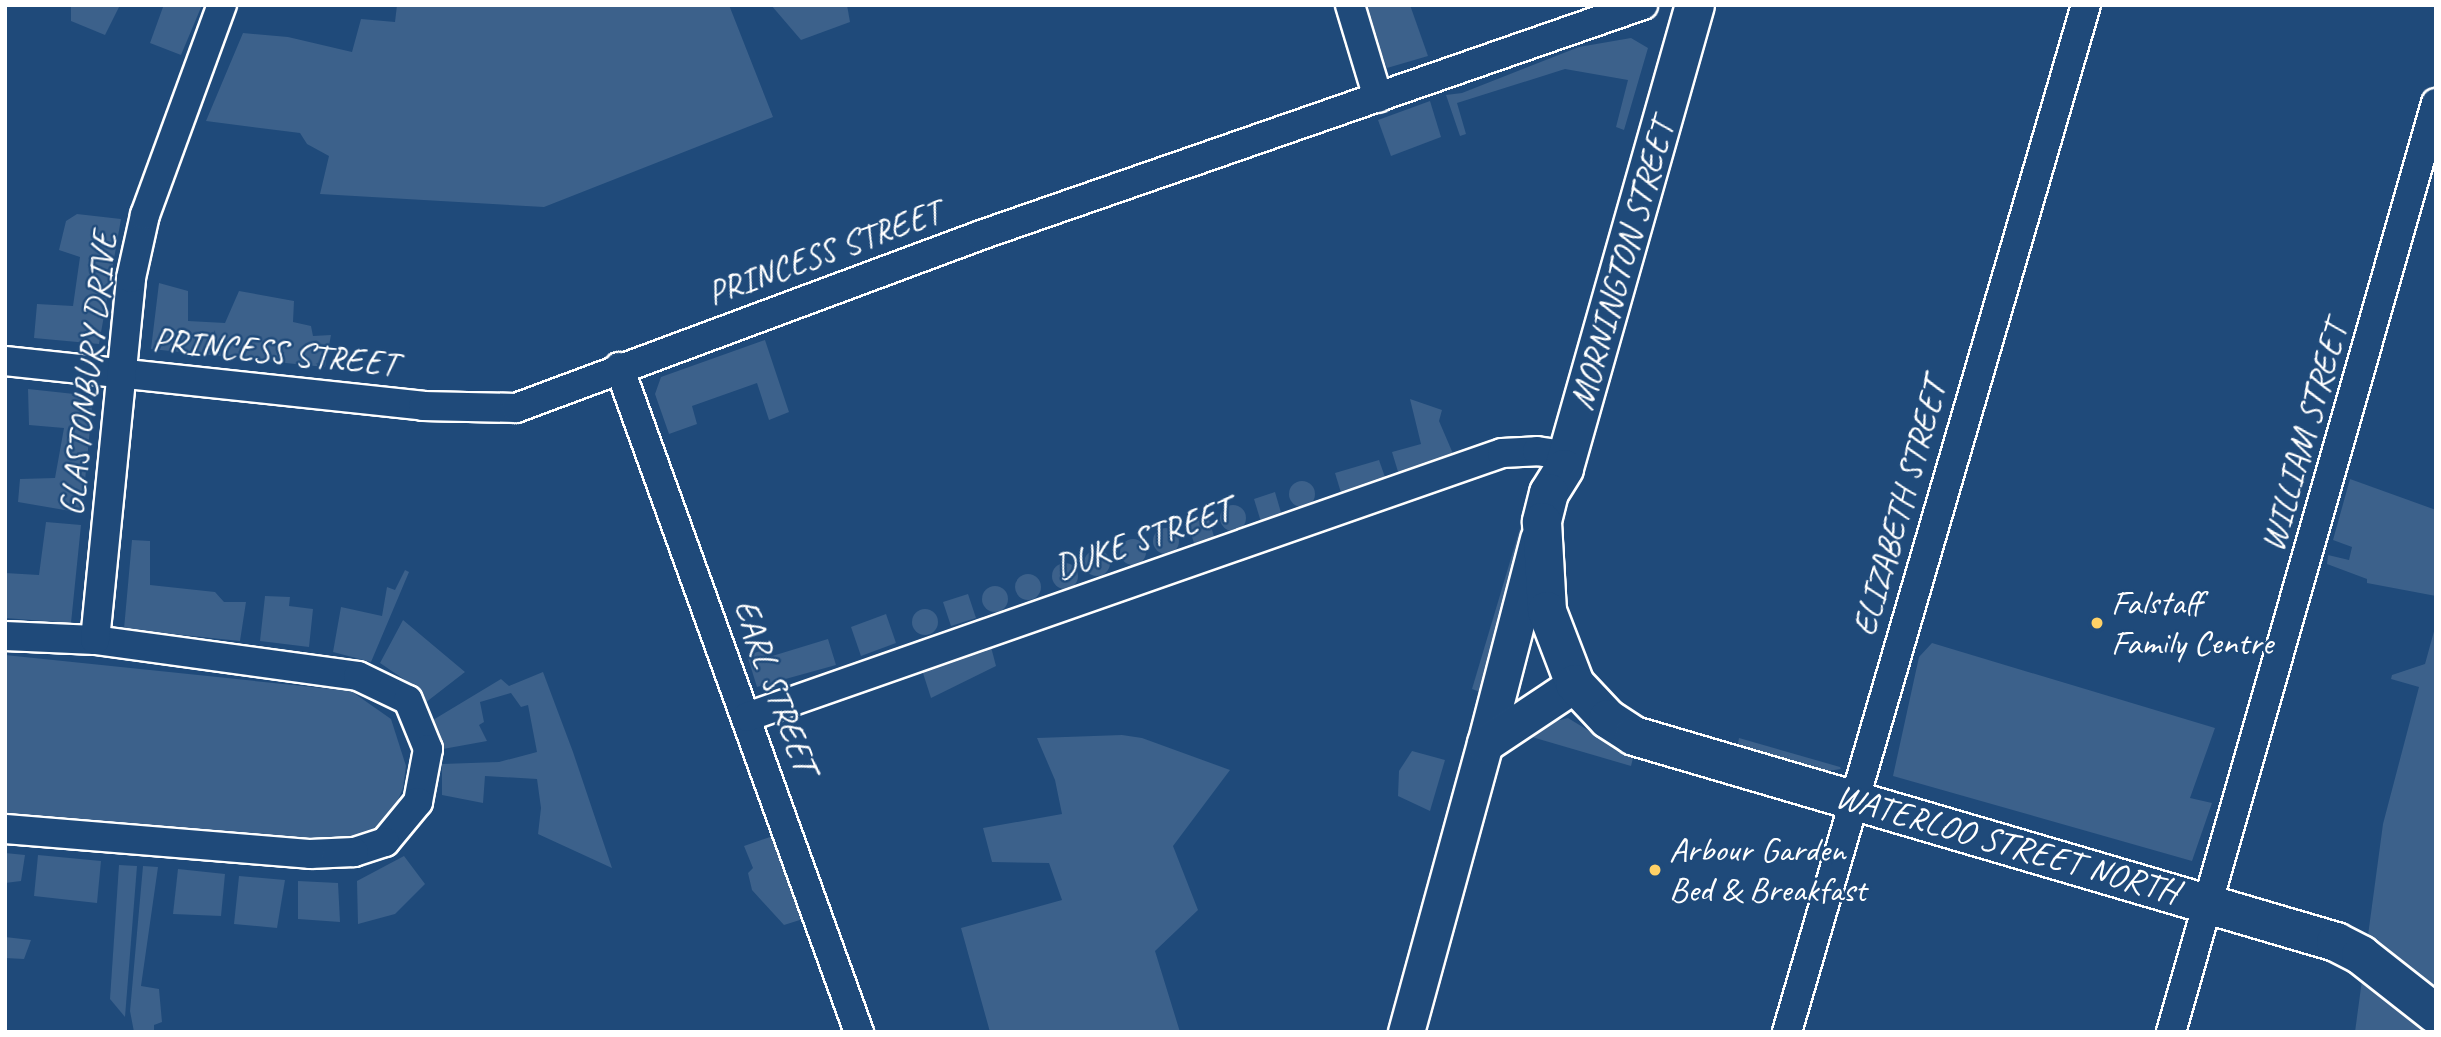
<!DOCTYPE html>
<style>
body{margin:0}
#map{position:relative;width:2441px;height:1037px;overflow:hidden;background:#1f4a7a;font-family:Caveat,sans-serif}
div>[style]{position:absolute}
.green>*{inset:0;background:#3c618b}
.round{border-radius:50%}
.roads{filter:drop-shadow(2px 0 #fff) drop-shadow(-2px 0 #fff) drop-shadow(0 2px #fff) drop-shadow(0 -2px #fff)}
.minor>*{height:28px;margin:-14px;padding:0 14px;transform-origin:14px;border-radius:14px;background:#1f4a7a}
.tertiary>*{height:35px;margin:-17.5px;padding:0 17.5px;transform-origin:17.5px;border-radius:17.5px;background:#1f4a7a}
.secondary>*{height:38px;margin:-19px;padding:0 19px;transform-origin:19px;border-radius:19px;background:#1f4a7a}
.dots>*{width:19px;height:19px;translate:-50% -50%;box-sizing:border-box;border:4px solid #1f4a7a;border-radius:50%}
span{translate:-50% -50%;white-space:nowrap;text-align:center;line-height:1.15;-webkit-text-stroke:5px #1f4a7a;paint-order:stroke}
.street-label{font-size:35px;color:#fff}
.poi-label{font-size:35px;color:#fff}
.left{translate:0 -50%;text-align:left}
.frame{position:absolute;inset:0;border:7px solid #fff;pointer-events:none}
</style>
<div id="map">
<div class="green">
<i style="clip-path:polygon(71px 5px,120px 5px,105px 35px,71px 21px)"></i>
<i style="clip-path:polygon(159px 5px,202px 5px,181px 55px,150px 43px,163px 7px)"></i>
<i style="clip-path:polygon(397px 5px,729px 5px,773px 117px,544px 207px,320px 194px,329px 156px,307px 144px,300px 133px,206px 121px,243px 33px,288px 37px,352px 52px,361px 19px,395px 22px)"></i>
<i style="clip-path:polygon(771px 5px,847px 5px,850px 22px,801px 40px)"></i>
<i style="clip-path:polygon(1362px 5px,1410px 5px,1428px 56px,1387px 68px)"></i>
<i style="clip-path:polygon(1631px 38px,1648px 48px,1624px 130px,1616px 127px,1628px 80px,1565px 69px,1457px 103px,1466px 134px,1460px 136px,1446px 95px,1462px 93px,1579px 47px)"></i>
<i style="clip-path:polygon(1430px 101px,1441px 137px,1391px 156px,1378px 120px)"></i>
<i style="clip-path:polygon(77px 214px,121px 219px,99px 344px,34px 338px,37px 304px,73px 306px,80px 257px,59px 250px,66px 221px)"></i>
<i style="clip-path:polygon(127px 221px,133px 225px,108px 345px,113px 283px)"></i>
<i style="clip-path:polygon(159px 283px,188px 291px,188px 321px,225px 323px,239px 291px,294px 301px,293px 322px,311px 326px,313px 336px,331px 335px,325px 367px,151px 349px)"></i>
<i style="clip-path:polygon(765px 340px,789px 412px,769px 420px,757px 383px,692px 406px,697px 424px,669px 434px,655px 394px,661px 377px)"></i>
<i style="clip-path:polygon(28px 389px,93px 396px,82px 513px,18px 502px,20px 479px,55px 478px,64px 428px,29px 425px)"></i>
<i style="clip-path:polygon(1410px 399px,1442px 410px,1439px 421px,1454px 456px,1399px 475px,1392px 452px,1421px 444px)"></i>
<i style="clip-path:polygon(1379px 460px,1386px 480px,1342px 496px,1335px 473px)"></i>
<i style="clip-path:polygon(2350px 479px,2436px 510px,2436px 596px,2367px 583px,2367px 579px,2327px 564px,2328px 555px,2349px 560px,2352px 547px,2333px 540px)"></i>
<i class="round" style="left:1289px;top:481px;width:26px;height:26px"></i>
<i style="clip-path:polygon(1532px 488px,1535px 493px,1483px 693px,1472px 689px)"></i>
<i style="clip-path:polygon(1275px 492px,1282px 516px,1261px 522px,1254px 499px)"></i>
<i class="round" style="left:1220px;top:505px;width:26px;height:26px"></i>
<i style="clip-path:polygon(1208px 516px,1215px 540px,1195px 546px,1187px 522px)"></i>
<i style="clip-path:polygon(46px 522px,81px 525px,71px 623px,5px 618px,5px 573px,39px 575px)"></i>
<i class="round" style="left:1153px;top:528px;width:26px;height:26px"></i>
<i class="round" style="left:1120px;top:539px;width:26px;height:26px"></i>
<i style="clip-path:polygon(132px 540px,150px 541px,150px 585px,215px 592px,224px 602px,246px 602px,240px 641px,124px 629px)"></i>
<i class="round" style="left:1084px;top:550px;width:26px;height:26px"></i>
<i class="round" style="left:1052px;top:563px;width:26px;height:26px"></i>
<i style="clip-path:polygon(405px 570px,409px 572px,371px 662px,333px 652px,341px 607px,382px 616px,387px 587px,395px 590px)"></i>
<i class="round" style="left:1015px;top:574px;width:26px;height:26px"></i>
<i class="round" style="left:982px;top:586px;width:26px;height:26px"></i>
<i style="clip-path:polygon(968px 594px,976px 618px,951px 626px,943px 602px)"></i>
<i style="clip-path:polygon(265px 596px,290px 597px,289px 606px,313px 609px,309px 647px,260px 641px)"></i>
<i class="round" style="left:912px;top:609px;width:26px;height:26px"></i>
<i style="clip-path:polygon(886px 614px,896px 643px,861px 656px,851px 627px)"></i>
<i style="clip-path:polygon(403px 620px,465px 672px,425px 703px,405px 680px,380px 663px)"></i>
<i style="clip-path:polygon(2436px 624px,2436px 1032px,2355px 1032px,2383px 824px,2419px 687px,2391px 679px,2392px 675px,2425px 664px)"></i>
<i style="clip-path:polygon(828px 639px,836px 665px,757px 687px,747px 655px,767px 649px,769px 657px)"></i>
<i style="clip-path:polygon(1932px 643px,2215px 728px,2190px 798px,2212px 803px,2192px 861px,1893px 776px,1919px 657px)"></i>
<i style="clip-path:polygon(991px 647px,996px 666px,931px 698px,922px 670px)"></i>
<i style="clip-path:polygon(5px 655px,351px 691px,391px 719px,406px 766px,403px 788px,393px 812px,372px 835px,336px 847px,5px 815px)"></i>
<i style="clip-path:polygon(543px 672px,573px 752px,612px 868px,538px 834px,541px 808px,537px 779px,485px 776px,483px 803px,442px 795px,442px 764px,499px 762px,537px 752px,528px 705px,521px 707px,511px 693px,480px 702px,484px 722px,479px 725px,487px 741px,443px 749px,433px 720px,501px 679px,509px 686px)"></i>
<i style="clip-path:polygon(1568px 718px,1633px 758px,1631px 766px,1525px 735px,1539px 725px)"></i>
<i style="clip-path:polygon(1122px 735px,1142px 738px,1230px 770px,1173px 846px,1198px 910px,1155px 951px,1180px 1032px,990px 1032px,961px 928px,1062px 900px,1049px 863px,992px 862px,983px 828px,1062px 814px,1055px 780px,1037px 738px)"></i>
<i style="clip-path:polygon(1739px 738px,1840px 767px,1841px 769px,1821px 772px,1737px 749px)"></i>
<i style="clip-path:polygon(1412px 751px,1445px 760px,1430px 811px,1398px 796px,1399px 771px)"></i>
<i style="clip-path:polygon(773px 836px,803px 919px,784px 925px,752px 890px,748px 873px,753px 868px,744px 846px)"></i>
<i style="clip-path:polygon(5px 853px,25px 855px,21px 881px,5px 883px)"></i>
<i style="clip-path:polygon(38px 855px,101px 861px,97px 903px,34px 896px)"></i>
<i style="clip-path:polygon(404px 856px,425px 884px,395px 914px,358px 924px,357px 881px)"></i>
<i style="clip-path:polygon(119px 865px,137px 866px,125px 1017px,110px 999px)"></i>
<i style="clip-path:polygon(143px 866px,158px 867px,141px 986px,159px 989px,162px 1022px,154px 1025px,154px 1032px,134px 1032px,130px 1011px)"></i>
<i style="clip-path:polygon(178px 869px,225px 874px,221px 916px,173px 914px)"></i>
<i style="clip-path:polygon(239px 876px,285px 880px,277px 928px,234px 924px)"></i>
<i style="clip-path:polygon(298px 881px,338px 883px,340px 922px,298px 919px)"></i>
<i style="clip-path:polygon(5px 937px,31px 940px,24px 959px,5px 958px)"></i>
</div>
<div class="roads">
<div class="minor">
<i style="left:1350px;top:5px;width:97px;rotate:73.2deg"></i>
<i style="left:5px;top:361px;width:420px;rotate:6.1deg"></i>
<i style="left:423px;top:406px;width:93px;rotate:1.2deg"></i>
<i style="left:516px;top:408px;width:496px;rotate:-20.4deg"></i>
<i style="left:981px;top:235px;width:701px;rotate:-19.16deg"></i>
<i style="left:619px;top:367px;width:707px;rotate:70.16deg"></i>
<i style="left:5px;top:636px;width:90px;rotate:2.5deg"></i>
<i style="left:95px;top:640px;width:265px;rotate:7.8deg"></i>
<i style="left:358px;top:676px;width:55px;rotate:25.6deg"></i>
<i style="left:408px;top:700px;width:53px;rotate:67.8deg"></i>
<i style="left:428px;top:749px;width:54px;rotate:100.7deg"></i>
<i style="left:418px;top:802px;width:52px;rotate:129.5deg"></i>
<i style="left:385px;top:842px;width:33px;rotate:162deg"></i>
<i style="left:354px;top:852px;width:44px;rotate:177.4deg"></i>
<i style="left:310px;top:854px;width:306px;rotate:-175.3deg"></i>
<i style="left:95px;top:640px;width:364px;rotate:-84.3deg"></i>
<i style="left:131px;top:278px;width:65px;rotate:-77.5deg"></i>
<i style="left:145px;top:215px;width:224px;rotate:-69.9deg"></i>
<i style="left:747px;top:717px;width:800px;rotate:-19.27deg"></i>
<i style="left:1502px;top:453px;width:35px;rotate:-3deg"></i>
<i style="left:1537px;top:451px;width:31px;rotate:9deg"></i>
<i style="left:1787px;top:1032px;width:1070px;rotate:-73.77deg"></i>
<i style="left:2171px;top:1032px;width:966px;rotate:-74.08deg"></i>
</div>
<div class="tertiary">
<i style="left:1485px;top:744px;width:212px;rotate:-75.5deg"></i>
<i style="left:1406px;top:1032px;width:299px;rotate:-74.7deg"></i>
<i style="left:1485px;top:744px;width:108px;rotate:-33.7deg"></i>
</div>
<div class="secondary">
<i style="left:1695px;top:5px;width:482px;rotate:105.8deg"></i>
<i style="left:1564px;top:469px;width:28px;rotate:122deg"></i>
<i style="left:1549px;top:493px;width:30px;rotate:104deg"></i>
<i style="left:1542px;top:522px;width:89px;rotate:86.8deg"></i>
<i style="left:1547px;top:611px;width:78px;rotate:69deg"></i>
<i style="left:1575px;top:684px;width:48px;rotate:46.7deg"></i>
<i style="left:1608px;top:719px;width:31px;rotate:33deg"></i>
<i style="left:1634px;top:736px;width:732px;rotate:16.35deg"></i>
<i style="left:2336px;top:942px;width:28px;rotate:27deg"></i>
<i style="left:2361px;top:955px;width:95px;rotate:38.2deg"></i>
</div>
</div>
<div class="dots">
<i style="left:2097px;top:623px;background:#ffd166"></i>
<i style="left:1655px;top:870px;background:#ffd166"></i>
</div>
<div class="street-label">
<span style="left:824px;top:253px;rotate:-20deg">PRINCESS STREET</span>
<span style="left:1622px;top:265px;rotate:-74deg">MORNINGTON STREET</span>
<span style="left:275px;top:352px;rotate:6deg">PRINCESS STREET</span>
<span style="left:88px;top:374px;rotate:-83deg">GLASTONBURY DRIVE</span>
<span style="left:2304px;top:437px;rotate:-74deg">WILLIAM STREET</span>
<span style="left:1900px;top:508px;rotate:-74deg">ELIZABETH STREET</span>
<span style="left:1143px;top:539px;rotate:-19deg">DUKE STREET</span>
<span style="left:775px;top:686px;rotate:70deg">EARL STREET</span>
<span style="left:2007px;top:844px;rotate:16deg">WATERLOO STREET NORTH</span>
</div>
<div class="poi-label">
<span class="left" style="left:2111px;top:623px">Falstaff<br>Family Centre</span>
<span class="left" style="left:1669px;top:870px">Arbour Garden<br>Bed &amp; Breakfast</span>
</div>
<div class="frame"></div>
</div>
